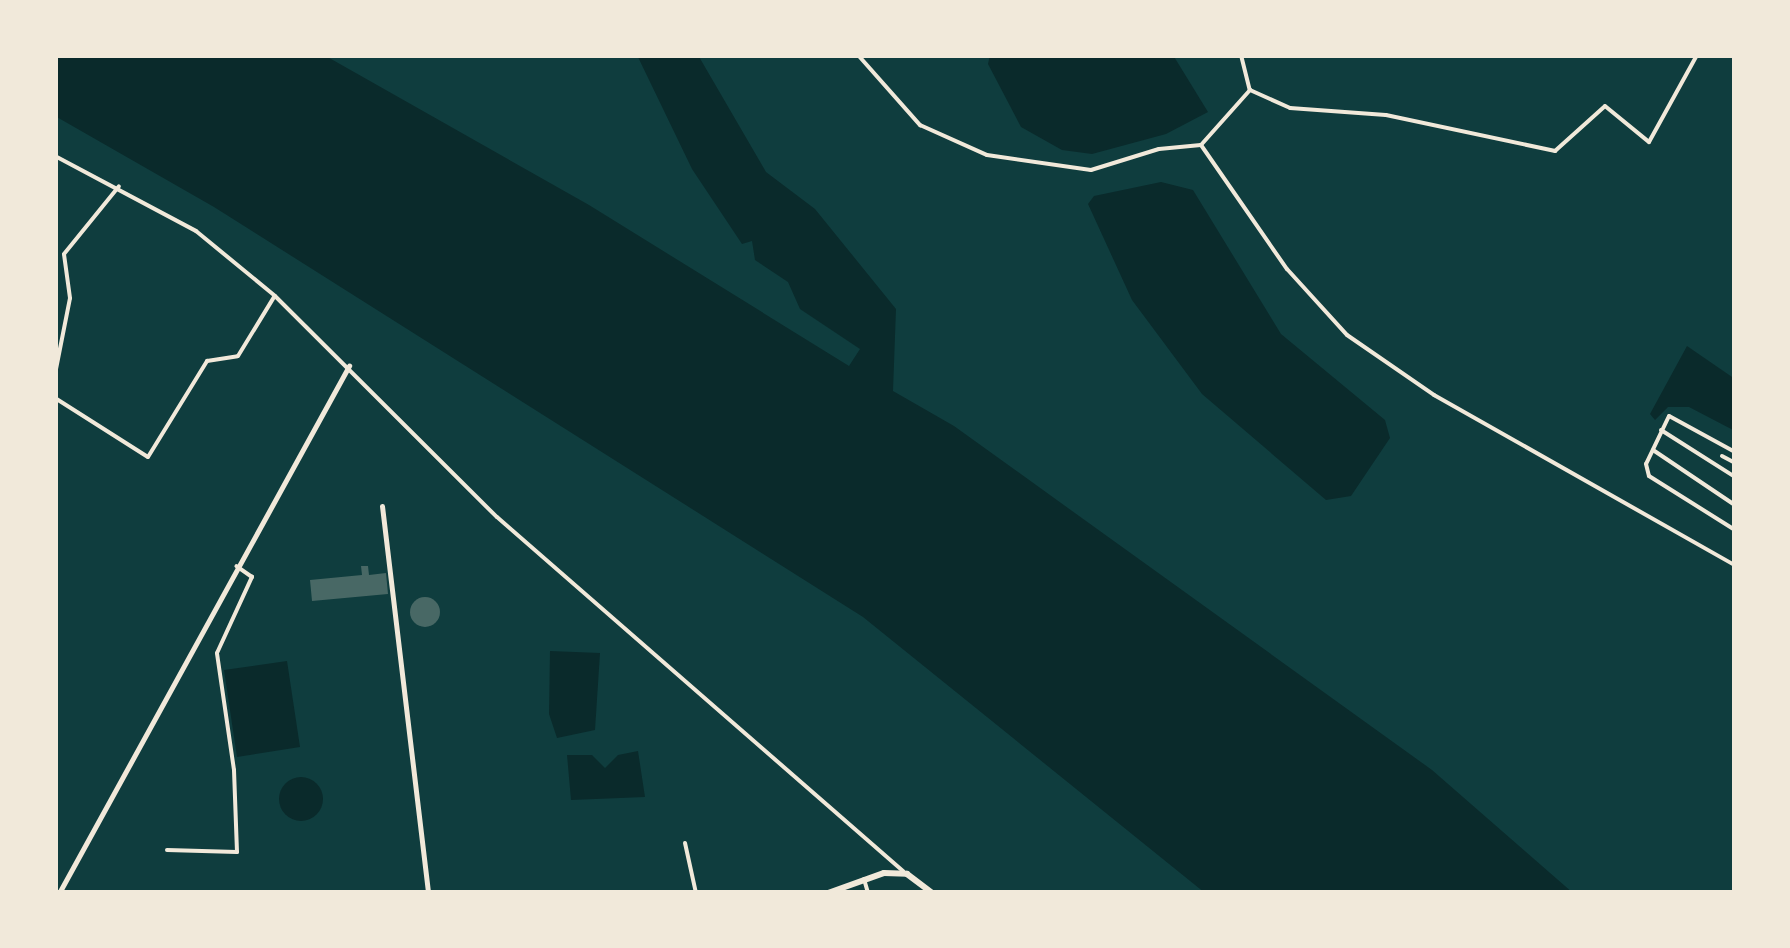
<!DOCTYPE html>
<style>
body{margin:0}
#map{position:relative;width:1790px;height:948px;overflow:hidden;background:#0f3d3e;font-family:"Titillium Web",sans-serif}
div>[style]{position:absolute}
.water>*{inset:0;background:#0a2a2b}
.round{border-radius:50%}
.building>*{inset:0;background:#486865}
.minor>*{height:4px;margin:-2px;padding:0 2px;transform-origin:2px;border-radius:2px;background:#f1e9da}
.tertiary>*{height:5px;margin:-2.5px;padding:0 2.5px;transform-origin:2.5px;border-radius:2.5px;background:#f1e9da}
.primary>*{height:6px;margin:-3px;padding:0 3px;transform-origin:3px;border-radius:3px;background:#f1e9da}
span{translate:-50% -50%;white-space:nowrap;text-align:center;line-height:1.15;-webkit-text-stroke:8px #f1e9da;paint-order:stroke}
.frame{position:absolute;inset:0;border:58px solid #f1e9da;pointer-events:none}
</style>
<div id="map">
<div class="water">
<i style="clip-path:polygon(55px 55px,324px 55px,589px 205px,849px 366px,860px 349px,800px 309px,788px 282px,755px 260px,752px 241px,742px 244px,692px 169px,637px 55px,698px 55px,766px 172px,815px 209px,896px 309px,893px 391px,954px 426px,1432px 770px,1573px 893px,1205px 893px,863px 617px,214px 207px,55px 116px)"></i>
<i style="clip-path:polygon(990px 55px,1173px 55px,1208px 112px,1166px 134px,1092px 154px,1062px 150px,1021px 127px,988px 64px)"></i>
<i style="clip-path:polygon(1161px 182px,1193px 190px,1281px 334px,1385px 420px,1390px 438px,1351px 496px,1326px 500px,1202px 394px,1132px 300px,1088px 204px,1094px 196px)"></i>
<i style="clip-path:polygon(1687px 346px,1735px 379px,1735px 431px,1689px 407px,1668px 407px,1655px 420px,1650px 414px)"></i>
<i style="clip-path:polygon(550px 651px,600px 653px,595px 730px,557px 738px,549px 714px)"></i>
<i style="clip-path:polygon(287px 661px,300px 747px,237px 757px,224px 670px)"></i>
<i style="clip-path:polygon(638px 751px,645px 797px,571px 800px,567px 755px,592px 755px,605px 768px,618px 755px)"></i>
<i class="round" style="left:279px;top:777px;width:44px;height:44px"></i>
</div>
<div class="building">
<i style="clip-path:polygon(361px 566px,368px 566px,369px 575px,386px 573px,388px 594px,312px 601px,310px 580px,362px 575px)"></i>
<i class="round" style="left:410px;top:597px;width:30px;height:30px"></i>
</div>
<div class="minor">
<i style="left:858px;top:55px;width:94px;rotate:48.5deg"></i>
<i style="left:920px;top:125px;width:73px;rotate:24.1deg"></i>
<i style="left:987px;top:155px;width:105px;rotate:8.2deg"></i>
<i style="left:1091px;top:170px;width:71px;rotate:-17.2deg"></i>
<i style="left:1159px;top:149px;width:42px;rotate:-5.4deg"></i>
<i style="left:1201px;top:145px;width:151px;rotate:55.3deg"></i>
<i style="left:1287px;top:269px;width:89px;rotate:47.7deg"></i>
<i style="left:1347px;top:335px;width:106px;rotate:34.6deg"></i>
<i style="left:1434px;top:395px;width:346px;rotate:29.5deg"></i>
<i style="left:1241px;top:55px;width:36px;rotate:76deg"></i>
<i style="left:1201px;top:145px;width:74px;rotate:-48.3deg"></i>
<i style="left:1250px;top:90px;width:44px;rotate:24.2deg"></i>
<i style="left:1290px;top:108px;width:96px;rotate:4.2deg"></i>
<i style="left:1386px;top:115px;width:173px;rotate:12deg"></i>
<i style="left:1555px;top:151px;width:67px;rotate:-42deg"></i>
<i style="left:1605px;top:106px;width:57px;rotate:39.3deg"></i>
<i style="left:1649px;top:142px;width:99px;rotate:-61.1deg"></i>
<i style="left:55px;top:156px;width:160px;rotate:28deg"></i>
<i style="left:196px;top:231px;width:102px;rotate:39.4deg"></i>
<i style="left:275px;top:296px;width:313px;rotate:44.9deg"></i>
<i style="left:497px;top:517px;width:539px;rotate:41.09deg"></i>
<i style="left:55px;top:374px;width:77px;rotate:-78.8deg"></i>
<i style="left:70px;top:298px;width:44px;rotate:-97.8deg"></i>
<i style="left:64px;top:254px;width:87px;rotate:-51deg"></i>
<i style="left:55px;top:398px;width:110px;rotate:32.4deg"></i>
<i style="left:148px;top:457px;width:113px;rotate:-58.4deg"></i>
<i style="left:207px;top:361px;width:31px;rotate:-9deg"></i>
<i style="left:238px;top:356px;width:69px;rotate:-58.6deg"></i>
<i style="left:1661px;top:430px;width:88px;rotate:32.4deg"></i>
<i style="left:1653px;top:450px;width:99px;rotate:33.9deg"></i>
<i style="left:1735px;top:452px;width:75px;rotate:-151.4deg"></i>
<i style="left:1669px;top:416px;width:53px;rotate:115.6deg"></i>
<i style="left:1646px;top:464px;width:12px;rotate:76deg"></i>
<i style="left:1649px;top:476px;width:102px;rotate:32.1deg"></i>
<i style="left:1722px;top:456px;width:15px;rotate:28deg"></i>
<i style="left:685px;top:843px;width:51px;rotate:77.6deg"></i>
<i style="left:167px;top:850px;width:70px;rotate:1.6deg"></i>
<i style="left:237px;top:852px;width:82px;rotate:-92.1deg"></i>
<i style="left:234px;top:770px;width:118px;rotate:-98.3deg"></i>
<i style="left:217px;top:653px;width:84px;rotate:-65.3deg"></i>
<i style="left:252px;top:577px;width:19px;rotate:-145deg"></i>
<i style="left:864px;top:879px;width:15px;rotate:74deg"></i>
</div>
<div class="tertiary">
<i style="left:382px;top:506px;width:390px;rotate:83.2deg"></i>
<i style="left:59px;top:893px;width:602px;rotate:-61.18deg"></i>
</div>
<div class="primary">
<i style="left:828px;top:893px;width:59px;rotate:-19.7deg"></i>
<i style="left:884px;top:873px;width:23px;rotate:2deg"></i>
<i style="left:907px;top:874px;width:31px;rotate:37deg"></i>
</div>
<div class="frame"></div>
</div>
